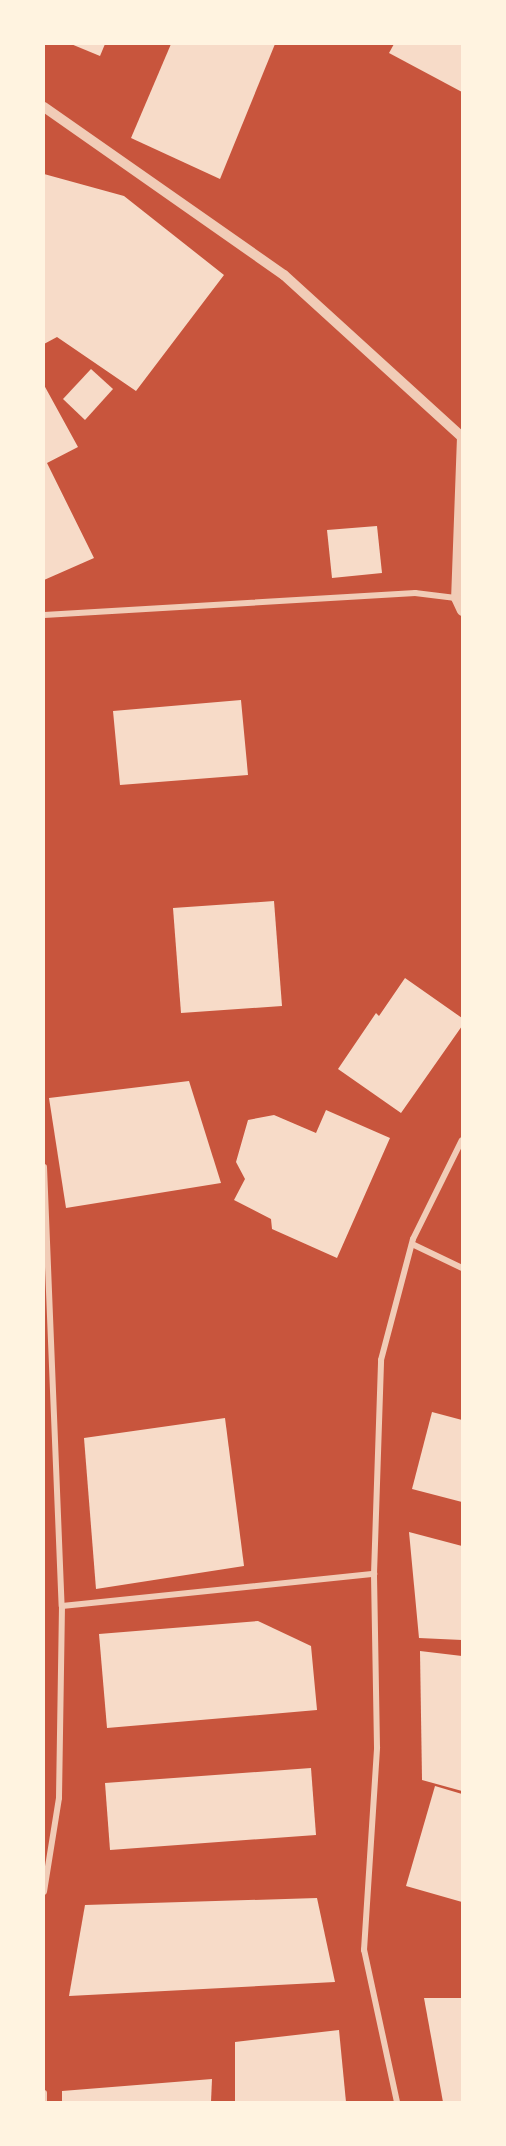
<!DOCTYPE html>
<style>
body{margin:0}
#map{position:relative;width:506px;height:2146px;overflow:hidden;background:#c8553d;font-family:Quicksand,sans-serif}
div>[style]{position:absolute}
.building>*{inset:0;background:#f7dbc8}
.minor>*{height:6px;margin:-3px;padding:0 3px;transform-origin:3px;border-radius:3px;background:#f1ccb7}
.tertiary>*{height:10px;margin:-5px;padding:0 5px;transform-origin:5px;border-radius:5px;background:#f1ccb7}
span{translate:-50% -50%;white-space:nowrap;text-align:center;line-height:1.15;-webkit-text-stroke:4.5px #fff3e0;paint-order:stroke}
.frame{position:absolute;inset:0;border:45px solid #fff3e0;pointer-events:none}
</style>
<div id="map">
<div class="building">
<i style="clip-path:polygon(71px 44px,105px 44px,100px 56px)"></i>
<i style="clip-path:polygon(171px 44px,275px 44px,220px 179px,131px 138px)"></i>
<i style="clip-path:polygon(394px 44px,462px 44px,462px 92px,389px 53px)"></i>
<i style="clip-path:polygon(44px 174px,124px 196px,224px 275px,136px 391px,57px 337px,44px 344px)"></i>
<i style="clip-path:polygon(91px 369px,113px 389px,85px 420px,63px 399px)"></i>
<i style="clip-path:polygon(44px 385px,78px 447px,47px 463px,94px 558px,44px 580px)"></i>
<i style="clip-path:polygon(377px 526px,382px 573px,332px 578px,327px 530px)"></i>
<i style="clip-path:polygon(241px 700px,248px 775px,120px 785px,113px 711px)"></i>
<i style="clip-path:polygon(274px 901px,282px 1006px,181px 1013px,173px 908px)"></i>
<i style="clip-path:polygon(405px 978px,462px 1018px,462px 1026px,401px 1113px,338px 1069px,376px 1013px,379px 1016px)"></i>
<i style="clip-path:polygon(189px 1081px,221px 1183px,66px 1208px,49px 1098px)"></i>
<i style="clip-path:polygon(326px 1110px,390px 1138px,337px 1258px,272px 1229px,271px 1219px,234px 1200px,245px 1179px,236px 1162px,248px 1120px,274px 1115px,316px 1133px)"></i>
<i style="clip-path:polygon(432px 1412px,462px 1420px,462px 1502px,412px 1489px)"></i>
<i style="clip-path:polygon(225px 1418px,244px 1566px,96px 1589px,84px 1438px)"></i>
<i style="clip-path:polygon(409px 1532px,462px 1546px,462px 1640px,419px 1638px)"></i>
<i style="clip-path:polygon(258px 1621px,311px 1646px,317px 1710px,107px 1728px,99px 1634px)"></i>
<i style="clip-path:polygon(420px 1651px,462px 1656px,462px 1791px,422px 1780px)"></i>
<i style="clip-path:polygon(311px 1768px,316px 1835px,110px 1850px,105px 1783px)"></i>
<i style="clip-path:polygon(435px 1786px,462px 1794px,462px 1902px,406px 1886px)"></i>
<i style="clip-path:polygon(317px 1898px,335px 1982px,69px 1996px,85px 1905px)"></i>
<i style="clip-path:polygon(424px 1998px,462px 1998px,462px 2102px,443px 2102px)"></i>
<i style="clip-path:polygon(339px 2030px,346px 2102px,235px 2102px,235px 2042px)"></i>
<i style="clip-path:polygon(212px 2079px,211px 2102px,62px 2102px,62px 2091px)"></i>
</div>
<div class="minor">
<i style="left:44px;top:615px;width:372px;rotate:-3.4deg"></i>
<i style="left:415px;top:593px;width:41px;rotate:7deg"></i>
<i style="left:44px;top:1167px;width:439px;rotate:87.7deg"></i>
<i style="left:62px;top:1606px;width:192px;rotate:90.9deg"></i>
<i style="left:59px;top:1798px;width:95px;rotate:99.1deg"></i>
<i style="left:412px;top:1244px;width:55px;rotate:25.6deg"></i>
<i style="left:62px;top:1606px;width:314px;rotate:-5.9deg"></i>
<i style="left:44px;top:2093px;width:9px;rotate:90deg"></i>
<i style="left:397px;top:2102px;width:156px;rotate:-102.2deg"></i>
<i style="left:364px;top:1950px;width:203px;rotate:-86.3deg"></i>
<i style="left:377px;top:1747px;width:173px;rotate:-91deg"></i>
<i style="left:374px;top:1574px;width:214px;rotate:-88.1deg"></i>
<i style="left:381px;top:1360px;width:125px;rotate:-75.2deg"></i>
<i style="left:413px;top:1239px;width:110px;rotate:-63.7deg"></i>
</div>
<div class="tertiary">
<i style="left:44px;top:107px;width:293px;rotate:35deg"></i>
<i style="left:284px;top:275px;width:241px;rotate:42.3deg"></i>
<i style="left:462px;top:437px;width:161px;rotate:92.1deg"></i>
<i style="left:456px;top:598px;width:14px;rotate:65deg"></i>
</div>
<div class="frame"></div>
</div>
